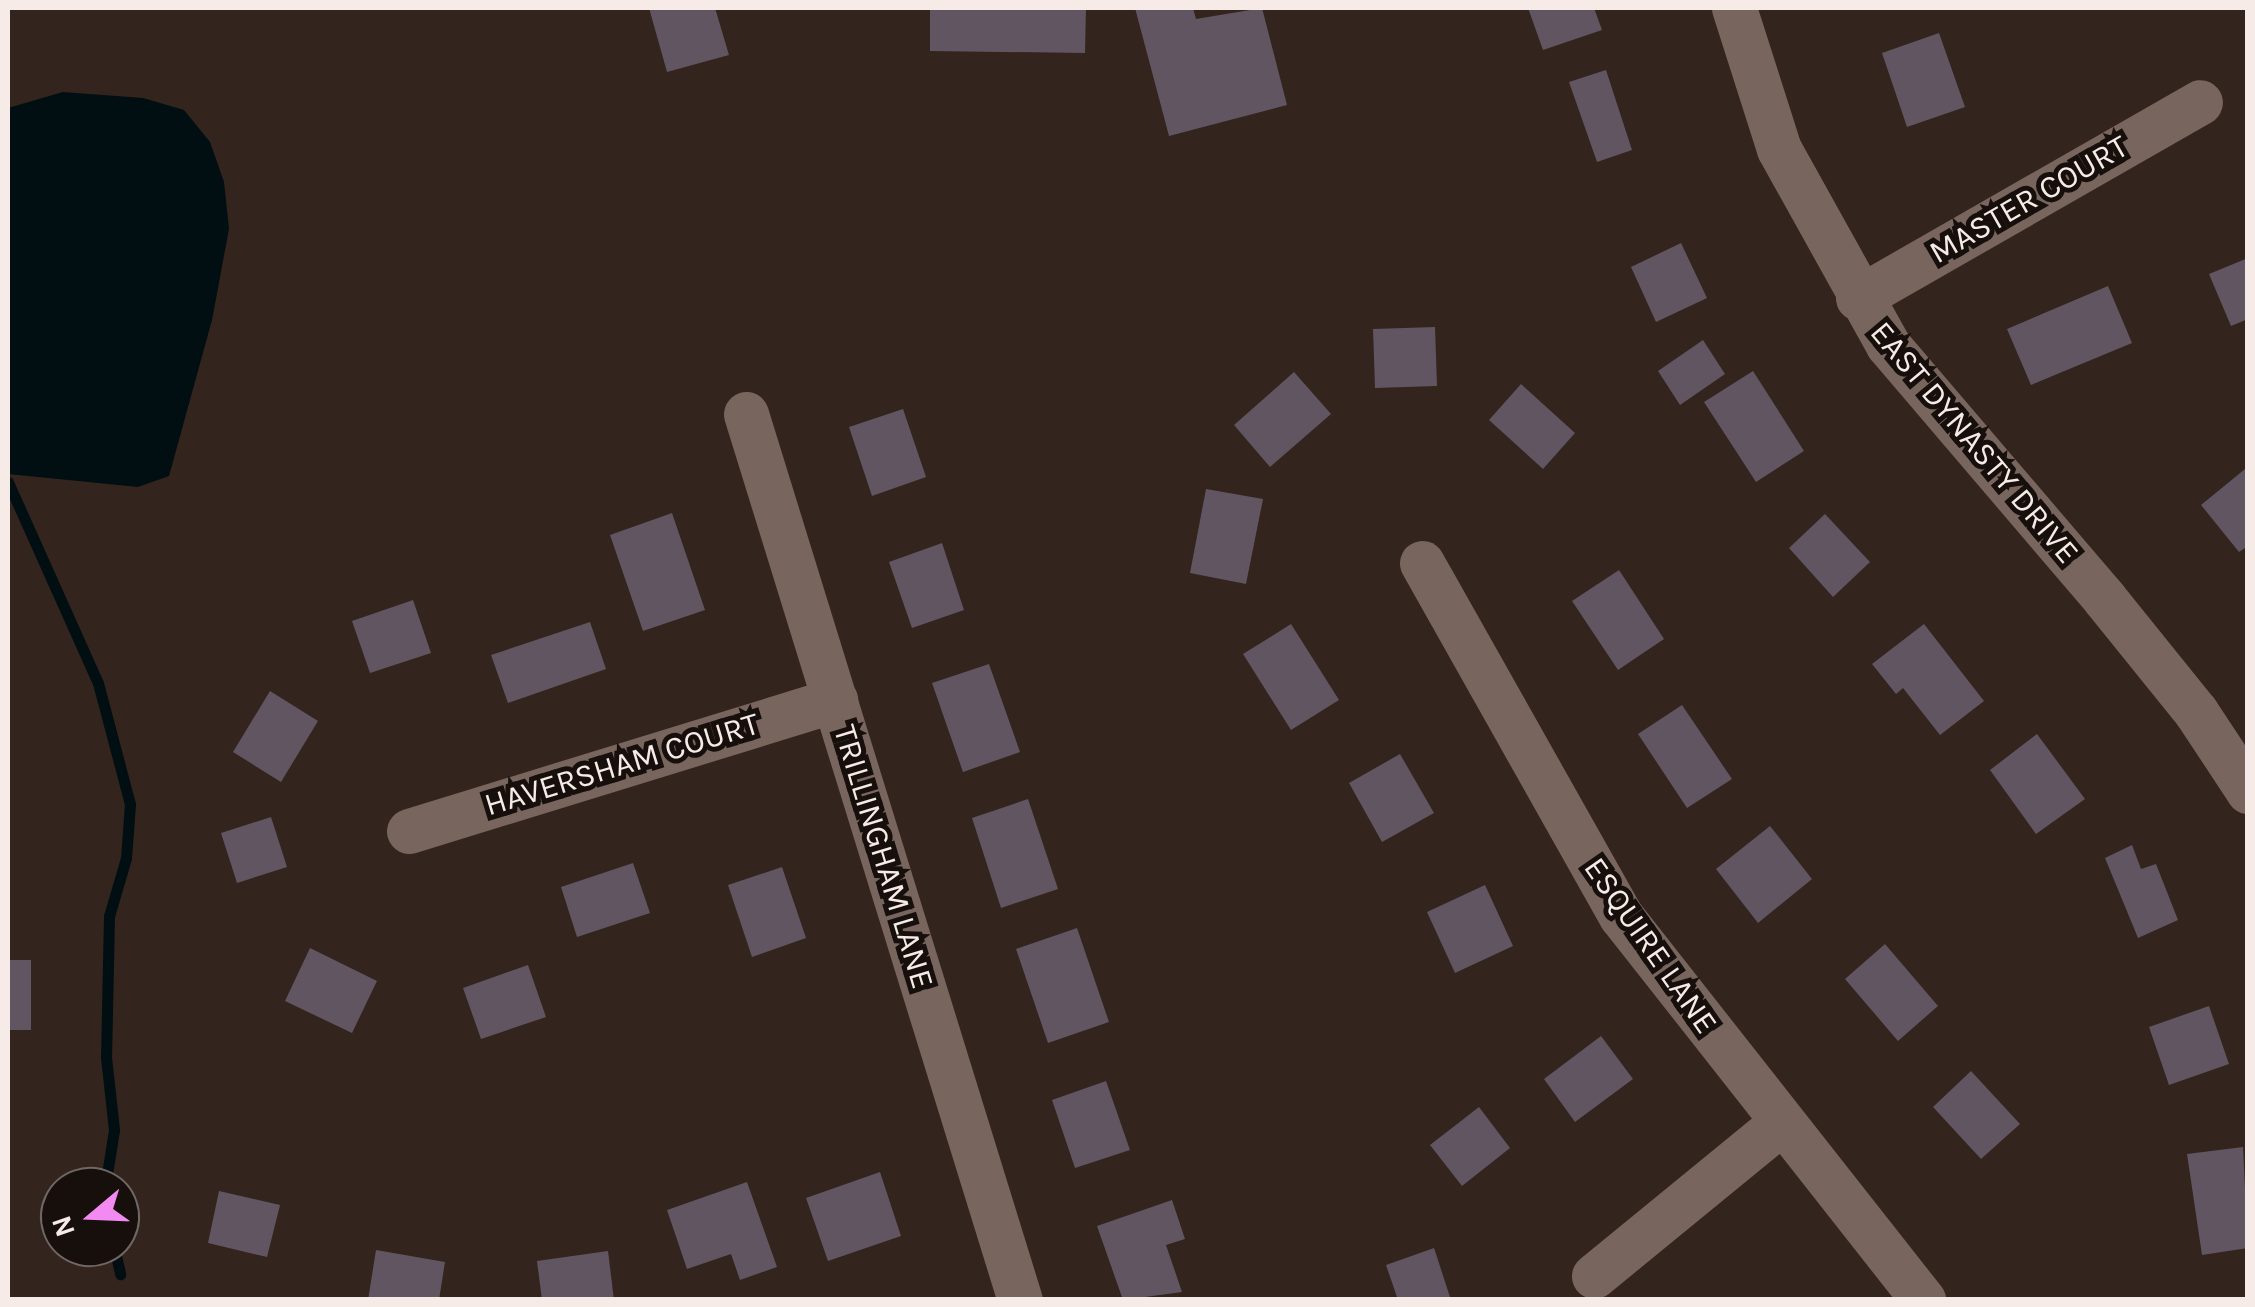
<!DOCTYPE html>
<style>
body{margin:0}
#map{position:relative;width:2255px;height:1307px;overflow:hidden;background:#33241d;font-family:Karla,sans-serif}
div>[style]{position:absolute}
.water>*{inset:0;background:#010f12}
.stream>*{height:11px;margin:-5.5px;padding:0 5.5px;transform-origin:5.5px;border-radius:5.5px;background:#010f12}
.building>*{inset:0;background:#615562}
.street>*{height:45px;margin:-22.5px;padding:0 22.5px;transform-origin:22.5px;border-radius:22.5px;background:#78665e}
span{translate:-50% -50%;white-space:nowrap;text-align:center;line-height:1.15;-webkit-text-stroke:10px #160f0c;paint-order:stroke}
.street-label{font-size:32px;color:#f6ebe7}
.frame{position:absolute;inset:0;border:10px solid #f6ebe7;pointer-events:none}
.north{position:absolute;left:40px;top:1167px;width:100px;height:100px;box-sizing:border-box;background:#160f0c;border:2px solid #706764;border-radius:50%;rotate:251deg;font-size:28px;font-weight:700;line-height:40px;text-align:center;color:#f6ebe7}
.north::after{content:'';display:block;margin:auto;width:35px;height:45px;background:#f38af2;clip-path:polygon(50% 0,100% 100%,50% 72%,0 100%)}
</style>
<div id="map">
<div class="water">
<i style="clip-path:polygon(63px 92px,143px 98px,184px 110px,210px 142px,224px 182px,229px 229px,212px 320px,169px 476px,138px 487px,8px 474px,8px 108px)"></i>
</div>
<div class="stream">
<i style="left:8px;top:482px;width:220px;rotate:65.9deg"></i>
<i style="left:98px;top:683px;width:125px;rotate:75.2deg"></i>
<i style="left:130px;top:804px;width:54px;rotate:94.2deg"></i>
<i style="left:126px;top:858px;width:60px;rotate:106.3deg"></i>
<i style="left:109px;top:916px;width:141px;rotate:91.2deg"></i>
<i style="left:106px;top:1057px;width:73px;rotate:83.7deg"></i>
<i style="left:114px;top:1130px;width:58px;rotate:99deg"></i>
<i style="left:114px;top:1247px;width:28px;rotate:77deg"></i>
</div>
<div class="building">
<i style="clip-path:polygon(649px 8px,715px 8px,729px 55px,667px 72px)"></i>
<i style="clip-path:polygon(930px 8px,1086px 8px,1085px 53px,930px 51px)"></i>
<i style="clip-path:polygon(1135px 8px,1193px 8px,1196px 19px,1262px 8px,1287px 105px,1169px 136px)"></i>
<i style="clip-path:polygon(1528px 8px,1594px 8px,1602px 30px,1543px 50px)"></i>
<i style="clip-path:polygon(1939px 33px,1965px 107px,1907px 127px,1882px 53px)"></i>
<i style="clip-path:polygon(1606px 70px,1632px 150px,1597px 162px,1569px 82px)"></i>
<i style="clip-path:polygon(1681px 243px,1707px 298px,1656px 322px,1631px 267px)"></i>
<i style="clip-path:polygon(2248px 258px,2248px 319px,2231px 326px,2209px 274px)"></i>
<i style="clip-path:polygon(2108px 286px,2132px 343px,2031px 385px,2007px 329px)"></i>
<i style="clip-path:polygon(1435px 327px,1437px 386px,1375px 388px,1373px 329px)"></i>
<i style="clip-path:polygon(1703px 340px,1725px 374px,1680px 405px,1658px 371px)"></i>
<i style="clip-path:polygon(1753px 371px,1804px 451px,1756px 482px,1704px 402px)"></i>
<i style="clip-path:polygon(1294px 372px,1331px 414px,1270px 467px,1234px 425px)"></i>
<i style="clip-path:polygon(1521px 384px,1575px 433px,1543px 469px,1489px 420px)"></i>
<i style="clip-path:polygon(903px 409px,926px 477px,872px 496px,849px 427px)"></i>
<i style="clip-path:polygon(2245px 469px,2248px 546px,2239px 552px,2201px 505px)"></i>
<i style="clip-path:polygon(1206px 489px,1263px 499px,1246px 584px,1190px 573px)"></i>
<i style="clip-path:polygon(672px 513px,705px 610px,643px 631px,610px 535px)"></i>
<i style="clip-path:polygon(1825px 514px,1870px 562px,1833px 597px,1789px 548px)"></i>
<i style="clip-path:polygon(942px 543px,964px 610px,912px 628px,889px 562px)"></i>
<i style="clip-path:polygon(1619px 570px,1664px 639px,1618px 670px,1572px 601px)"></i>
<i style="clip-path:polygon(413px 600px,431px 653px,370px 673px,352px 621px)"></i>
<i style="clip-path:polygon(590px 622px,606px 669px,508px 703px,491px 655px)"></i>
<i style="clip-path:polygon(1291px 624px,1339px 700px,1291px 730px,1243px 654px)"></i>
<i style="clip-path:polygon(1924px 624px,1984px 701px,1940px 735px,1903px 688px,1896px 694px,1872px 664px)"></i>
<i style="clip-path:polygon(989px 664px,1020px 752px,963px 772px,932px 683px)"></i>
<i style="clip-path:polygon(270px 691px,318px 721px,281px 782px,233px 752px)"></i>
<i style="clip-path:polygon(1682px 705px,1732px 779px,1687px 808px,1638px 734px)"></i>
<i style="clip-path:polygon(2037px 734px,2085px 799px,2036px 834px,1990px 770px)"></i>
<i style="clip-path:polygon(1400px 754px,1434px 813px,1382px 842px,1349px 783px)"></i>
<i style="clip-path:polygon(1028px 799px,1058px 889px,1001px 908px,972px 818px)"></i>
<i style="clip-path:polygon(271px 817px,287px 867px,237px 883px,221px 833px)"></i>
<i style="clip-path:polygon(1770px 826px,1812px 879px,1758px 923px,1716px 869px)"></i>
<i style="clip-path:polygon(2132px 845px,2141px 869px,2156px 864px,2178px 920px,2138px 938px,2105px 858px)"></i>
<i style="clip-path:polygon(633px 863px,650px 913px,577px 937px,561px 887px)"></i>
<i style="clip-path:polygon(782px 867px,806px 938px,752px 957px,728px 885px)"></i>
<i style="clip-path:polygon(1485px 885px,1513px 946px,1455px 973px,1427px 912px)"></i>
<i style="clip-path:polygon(1077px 928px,1109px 1022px,1048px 1043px,1016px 949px)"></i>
<i style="clip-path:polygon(1885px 944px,1938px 1006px,1898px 1041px,1845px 979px)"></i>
<i style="clip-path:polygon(310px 948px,377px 981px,352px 1033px,285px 1001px)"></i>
<i style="clip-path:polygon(8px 960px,31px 960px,31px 1030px,8px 1030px)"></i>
<i style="clip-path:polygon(528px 965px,546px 1017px,481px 1039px,463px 988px)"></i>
<i style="clip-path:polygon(2209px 1006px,2229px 1064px,2169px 1085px,2149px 1027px)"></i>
<i style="clip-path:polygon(1601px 1036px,1633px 1079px,1575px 1122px,1544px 1079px)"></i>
<i style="clip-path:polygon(1971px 1071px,2020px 1124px,1981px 1159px,1933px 1107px)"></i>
<i style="clip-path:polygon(1106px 1081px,1130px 1150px,1075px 1168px,1052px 1100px)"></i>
<i style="clip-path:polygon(1479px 1107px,1510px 1148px,1462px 1186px,1430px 1145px)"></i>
<i style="clip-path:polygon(2243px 1147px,2248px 1248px,2202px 1255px,2187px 1154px)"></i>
<i style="clip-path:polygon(880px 1172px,901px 1236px,828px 1261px,806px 1198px)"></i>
<i style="clip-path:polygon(747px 1182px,777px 1267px,740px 1280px,731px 1254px,687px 1269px,667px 1210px)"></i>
<i style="clip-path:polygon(219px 1191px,280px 1205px,267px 1257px,208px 1243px)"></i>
<i style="clip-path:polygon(1172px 1200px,1185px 1239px,1166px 1245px,1182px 1292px,1123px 1300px,1097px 1226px)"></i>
<i style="clip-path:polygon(1434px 1248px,1451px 1300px,1398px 1300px,1386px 1265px)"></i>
<i style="clip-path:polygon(376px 1250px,445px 1262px,439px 1300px,368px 1300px)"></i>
<i style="clip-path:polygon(608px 1251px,614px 1300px,542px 1300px,537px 1261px)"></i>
</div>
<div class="street">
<i style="left:1734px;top:8px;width:148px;rotate:72.3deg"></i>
<i style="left:1779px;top:149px;width:224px;rotate:60.9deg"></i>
<i style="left:1888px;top:345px;width:333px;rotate:49.5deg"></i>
<i style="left:2104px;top:598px;width:146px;rotate:51.1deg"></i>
<i style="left:2196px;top:712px;width:95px;rotate:56.6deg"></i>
<i style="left:1858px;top:298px;width:394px;rotate:-29.8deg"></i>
<i style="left:746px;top:414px;width:927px;rotate:72.82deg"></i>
<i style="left:1422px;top:563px;width:405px;rotate:60.6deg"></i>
<i style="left:1621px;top:916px;width:489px;rotate:51.8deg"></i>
<i style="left:409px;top:831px;width:446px;rotate:-17.1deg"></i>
<i style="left:1594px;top:1276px;width:242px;rotate:-39.3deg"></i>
</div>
<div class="street-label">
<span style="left:2029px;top:200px;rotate:-30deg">MASTER COURT</span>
<span style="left:1974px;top:443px;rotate:50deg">EAST DYNASTY DRIVE</span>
<span style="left:622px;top:765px;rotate:-17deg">HAVERSHAM COURT</span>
<span style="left:883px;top:857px;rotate:73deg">TRILLINGHAM LANE</span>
<span style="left:1650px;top:946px;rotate:55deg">ESQUIRE LANE</span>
</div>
<div class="frame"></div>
<div class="north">N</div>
</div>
